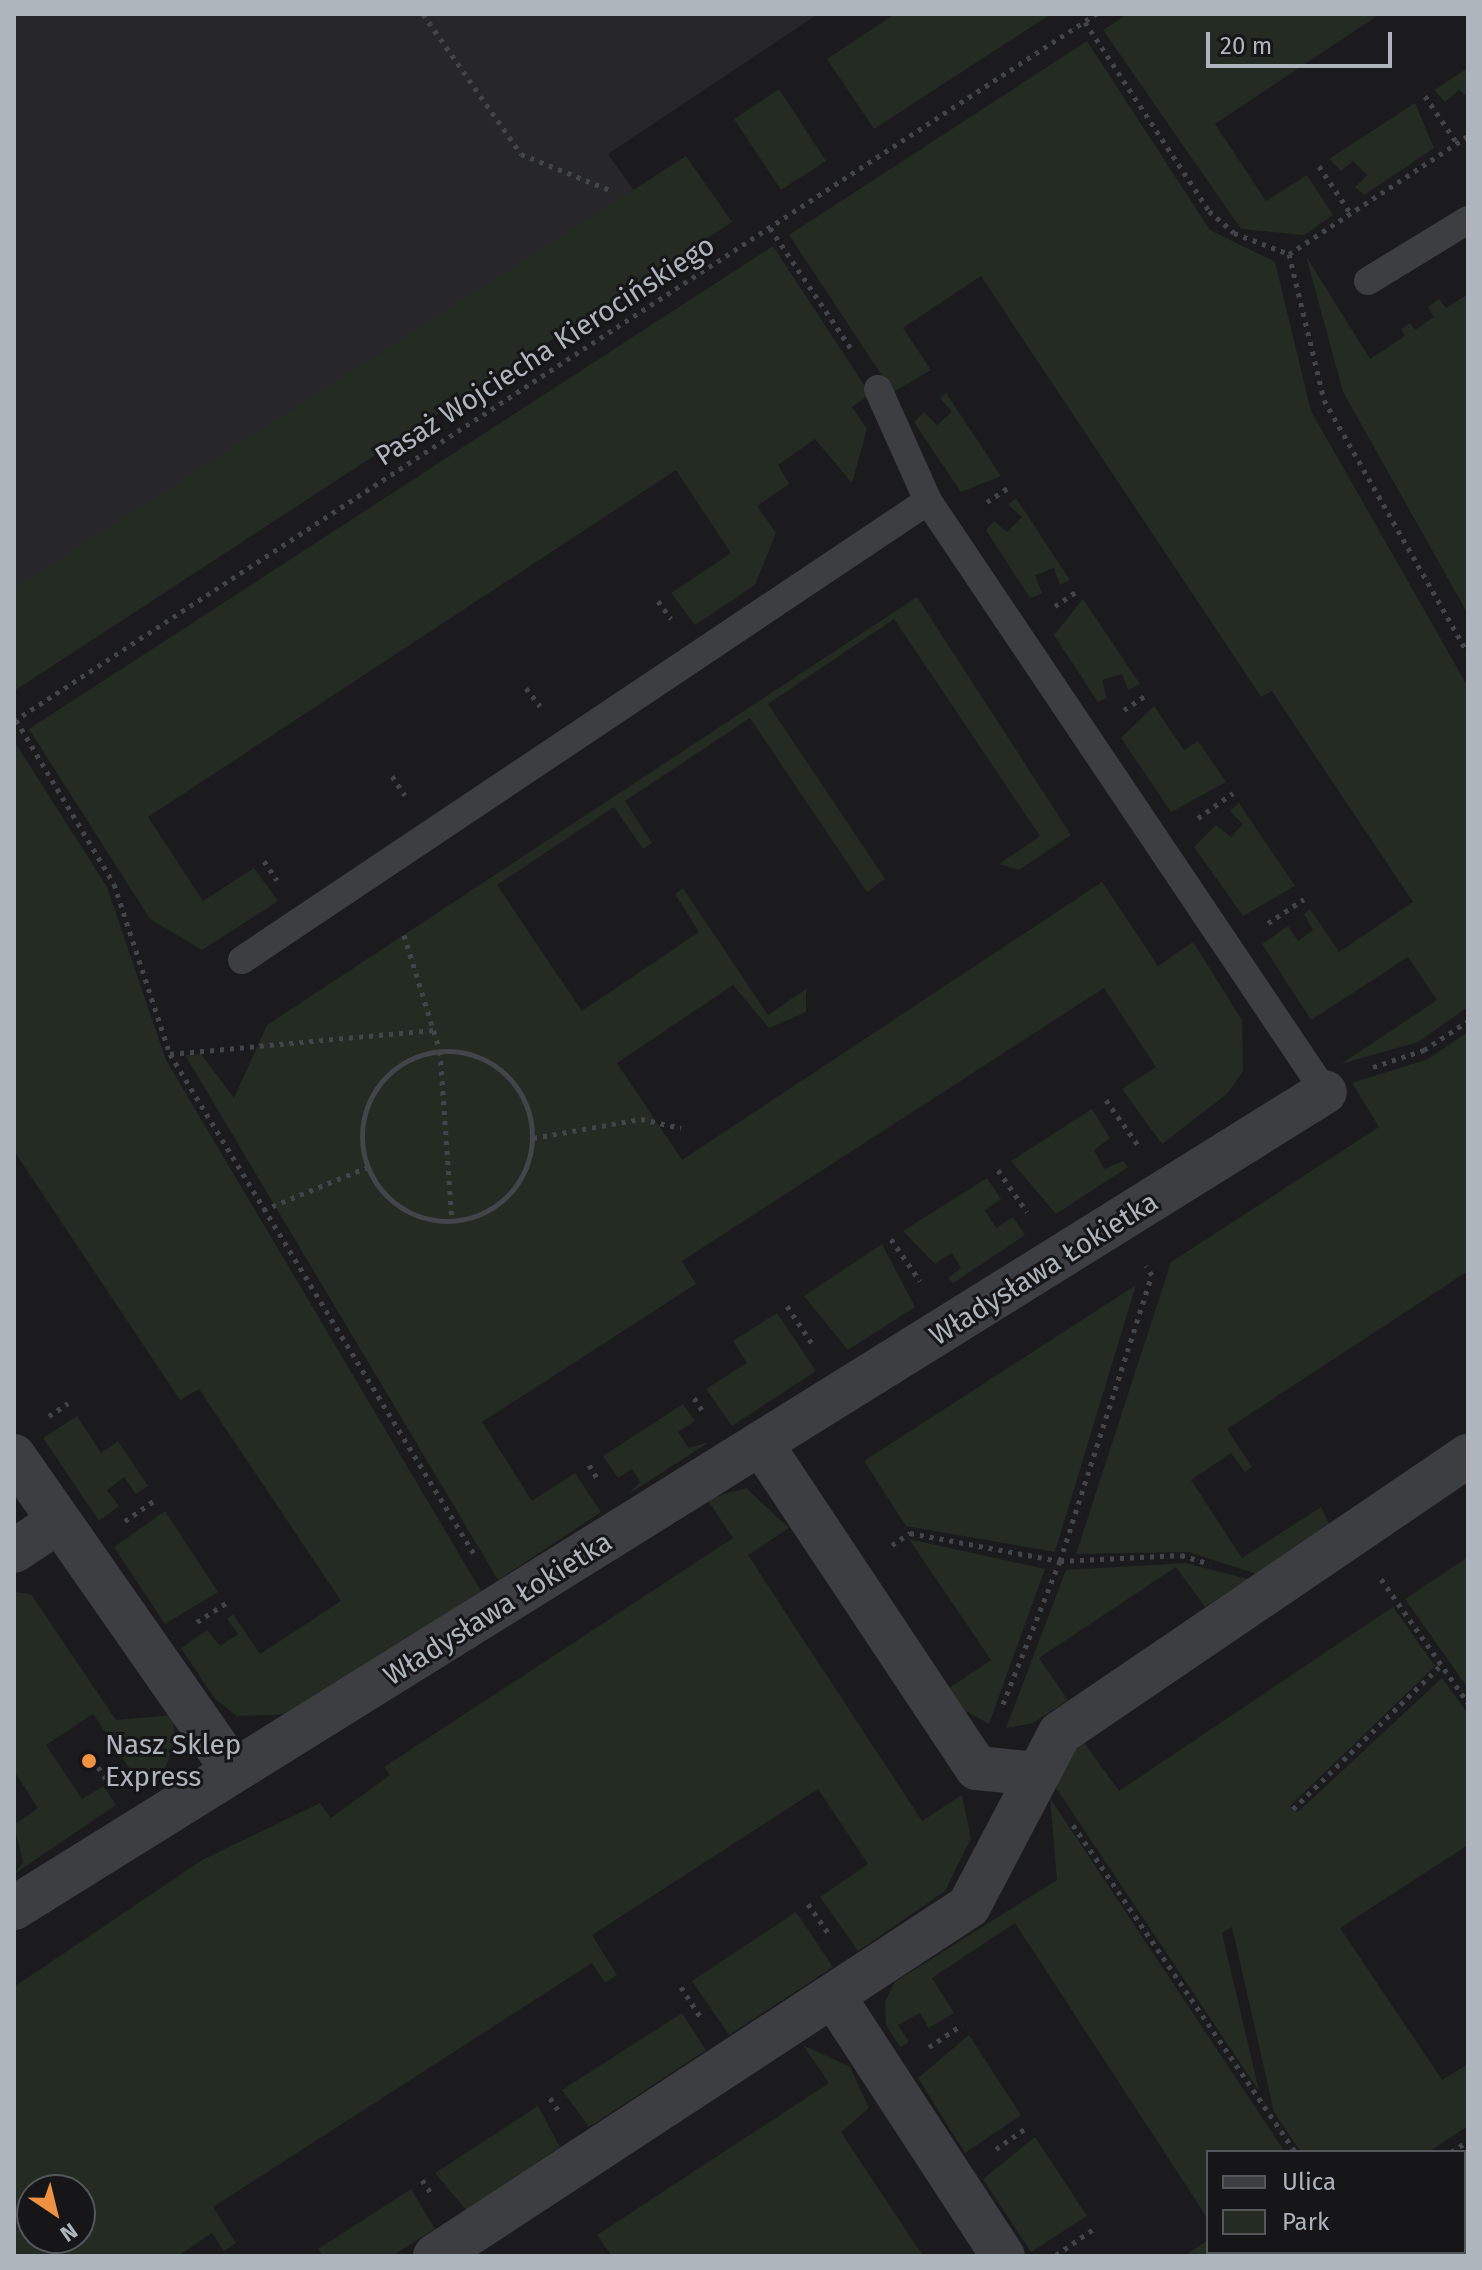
<!DOCTYPE html>
<meta charset="utf-8">
<style>
body{margin:0}
#map{position:relative;width:1482px;height:2270px;overflow:hidden;background:#1b1b1d;font-family:"Fira Sans",sans-serif}
div>[style]{position:absolute}
.built>*{inset:0;background:#27272a}
.green>*{inset:0;background:#232b23}
.path>*{height:5px;margin-top:-2.5px;transform-origin:0;background:repeating-linear-gradient(90deg,#424549 0 4px,transparent 0 10px)}
.path>.ring{margin:-2.5px;padding:0;box-sizing:content-box;background:none;border:5px solid #424549;border-radius:50%}
.lane>*{height:28px;margin:-14px;padding:0 14px;transform-origin:14px;border-radius:14px;background:#3c3e42}
.street>*{height:44px;margin:-22px;padding:0 22px;transform-origin:22px;border-radius:22px;background:#3c3e42}
.dots>*{width:22px;height:22px;translate:-50% -50%;box-sizing:border-box;border:4px solid #161618;border-radius:50%}
span{translate:-50% -50%;white-space:nowrap;text-align:center;line-height:1.15;-webkit-text-stroke:6px #161618;paint-order:stroke}
.street-label{font-size:28px;color:#aeb5bc}
.poi-label{font-size:28px;color:#aeb5bc}
.left{translate:0 -50%;text-align:left}
.frame{position:absolute;inset:0;border:16px solid #aeb5bc;pointer-events:none}
.legend{position:absolute;left:1206px;top:2150px;width:260px;height:104px;box-sizing:border-box;background:#161618;border:2px solid #53565a;margin:0;padding:10px 14px;list-style:none;font-size:24px;color:#aeb5bc}
.legend li{display:flex;align-items:center;gap:16px;height:40px}
.legend b{width:40px;border:2px solid #53565a}
.north{position:absolute;left:16px;top:2174px;width:80px;height:80px;box-sizing:border-box;background:#161618;border:2px solid #53565a;border-radius:50%;rotate:145deg;font-size:22px;font-weight:700;line-height:32px;text-align:center;color:#aeb5bc}
.north::after{content:'';display:block;margin:auto;width:28px;height:36px;background:#ee9142;clip-path:polygon(50% 0,100% 100%,50% 72%,0 100%)}
.scale{position:absolute;left:1206px;top:32px;width:186px;height:36px;box-sizing:border-box;border:4px solid #aeb5bc;border-top:0;padding-left:10px;font-size:24px;line-height:28px;white-space:nowrap;color:#aeb5bc;-webkit-text-stroke:6px #161618;paint-order:stroke}
</style>
<div id="map">
<div class="built">
<i style="clip-path:polygon(14px 14px,818px 14px,608px 154px,644px 205px,14px 619px)"></i>
</div>
<div class="green">
<i style="clip-path:polygon(895px 14px,1051px 14px,874px 129px,827px 59px)"></i>
<i style="clip-path:polygon(1128px 14px,1380px 14px,1215px 124px,1266px 201px,1307px 175px,1333px 215px,1304px 235px,1241px 229px,1103px 30px)"></i>
<i style="clip-path:polygon(1087px 41px,1210px 230px,1275px 262px,1311px 411px,1468px 687px,1468px 1007px,1418px 1042px,1341px 1064px,1437px 1000px,1408px 957px,1311px 1020px,1262px 944px,1288px 926px,1298px 941px,1313px 930px,1304px 914px,1310px 909px,1339px 952px,1413px 902px,1272px 691px,1261px 697px,981px 276px,903px 328px,931px 370px,893px 392px,789px 235px)"></i>
<i style="clip-path:polygon(1468px 68px,1468px 98px,1459px 90px,1445px 102px,1434px 90px)"></i>
<i style="clip-path:polygon(779px 89px,826px 161px,781px 190px,734px 119px)"></i>
<i style="clip-path:polygon(1415px 103px,1434px 148px,1364px 195px,1355px 187px,1367px 175px,1353px 161px,1341px 171px,1329px 159px)"></i>
<i style="clip-path:polygon(686px 156px,732px 222px,14px 691px,14px 589px)"></i>
<i style="clip-path:polygon(773px 246px,870px 394px,852px 407px,867px 429px,852px 483px,815px 439px,778px 465px,789px 484px,757px 506px,776px 533px,755px 585px,695px 625px,671px 593px,731px 553px,676px 470px,148px 817px,203px 901px,254px 868px,278px 901px,202px 950px,150px 919px,29px 729px)"></i>
<i style="clip-path:polygon(1306px 256px,1370px 359px,1405px 336px,1401px 329px,1410px 323px,1415px 330px,1434px 317px,1428px 307px,1439px 299px,1446px 308px,1468px 294px,1468px 614px,1343px 392px)"></i>
<i style="clip-path:polygon(946px 393px,1001px 476px,961px 492px,914px 422px,924px 412px,937px 425px,952px 412px,940px 398px)"></i>
<i style="clip-path:polygon(1016px 498px,1070px 580px,1060px 585px,1054px 568px,1035px 575px,1042px 593px,1030px 598px,986px 530px,994px 521px,1007px 532px,1022px 517px,1008px 505px)"></i>
<i style="clip-path:polygon(917px 597px,1071px 835px,1019px 870px,999px 864px,1040px 836px,894px 619px,768px 704px,885px 879px,867px 892px,750px 718px,625px 801px,652px 843px,643px 849px,614px 807px,497px 885px,582px 1011px,699px 932px,675px 894px,683px 888px,768px 1015px,806px 989px,806px 1012px,769px 1028px,733px 985px,617px 1063px,682px 1160px,1102px 882px,1158px 966px,1193px 942px,1242px 1020px,1243px 1071px,1228px 1093px,1162px 1144px,1122px 1089px,1156px 1067px,1104px 988px,682px 1261px,696px 1284px,482px 1422px,532px 1501px,575px 1473px,601px 1512px,498px 1580px,185px 1055px,201px 1054px,234px 1098px,267px 1025px)"></i>
<i style="clip-path:polygon(1083px 599px,1140px 684px,1128px 690px,1122px 674px,1102px 680px,1107px 698px,1098px 702px,1054px 635px)"></i>
<i style="clip-path:polygon(1154px 706px,1184px 750px,1198px 741px,1226px 782px,1171px 812px,1121px 738px)"></i>
<i style="clip-path:polygon(14px 741px,107px 887px,166px 1060px,481px 1591px,292px 1714px,237px 1716px,215px 1699px,181px 1648px,207px 1630px,220px 1646px,238px 1634px,227px 1619px,233px 1614px,260px 1654px,341px 1601px,199px 1389px,180px 1400px,14px 1151px)"></i>
<i style="clip-path:polygon(1239px 803px,1295px 886px,1243px 916px,1194px 847px,1216px 825px,1231px 837px,1243px 824px,1230px 811px)"></i>
<i style="clip-path:polygon(1468px 1032px,1468px 1271px,1227px 1429px,1252px 1467px,1245px 1472px,1231px 1453px,1191px 1480px,1242px 1558px,1321px 1507px,1330px 1525px,1257px 1574px,1189px 1552px,1076px 1554px,1171px 1262px,1379px 1127px,1352px 1083px,1428px 1059px)"></i>
<i style="clip-path:polygon(1092px 1109px,1110px 1138px,1094px 1150px,1104px 1169px,1123px 1161px,1128px 1167px,1056px 1214px,1011px 1161px)"></i>
<i style="clip-path:polygon(987px 1178px,1001px 1199px,985px 1210px,996px 1228px,1013px 1217px,1025px 1235px,953px 1283px,948px 1278px,961px 1268px,952px 1253px,935px 1264px,903px 1231px)"></i>
<i style="clip-path:polygon(882px 1244px,915px 1307px,848px 1350px,804px 1296px)"></i>
<i style="clip-path:polygon(1136px 1285px,1055px 1552px,906px 1526px,864px 1461px)"></i>
<i style="clip-path:polygon(777px 1313px,816px 1371px,732px 1426px,706px 1389px,747px 1363px,733px 1341px)"></i>
<i style="clip-path:polygon(683px 1404px,695px 1421px,678px 1432px,689px 1448px,709px 1442px,629px 1494px,640px 1482px,632px 1469px,618px 1478px,603px 1456px)"></i>
<i style="clip-path:polygon(77px 1416px,101px 1453px,118px 1441px,148px 1486px,136px 1494px,124px 1477px,107px 1490px,119px 1506px,99px 1521px,43px 1438px)"></i>
<i style="clip-path:polygon(evenodd,746px 1488px,789px 1528px,748px 1555px,922px 1821px,962px 1795px,971px 1838px,945px 1891px,858px 1951px,820px 1897px,868px 1864px,818px 1789px,592px 1935px,617px 1975px,605px 1983px,592px 1963px,213px 2207px,236px 2243px,224px 2251px,212px 2233px,178px 2256px,14px 2256px,14px 1987px,202px 1860px,320px 1803px,331px 1818px,390px 1775px,384px 1767px,733px 1538px,707px 1499px,746px 1488px,32px 2190px,80px 2190px,80px 2238px,32px 2238px,32px 2190px)"></i>
<i style="clip-path:polygon(165px 1511px,218px 1592px,165px 1624px,114px 1547px)"></i>
<i style="clip-path:polygon(909px 1539px,1045px 1569px,989px 1724px,964px 1710px,948px 1689px,991px 1660px)"></i>
<i style="clip-path:polygon(1468px 1557px,1468px 1688px,1405px 1599px)"></i>
<i style="clip-path:polygon(1185px 1563px,1248px 1579px,1205px 1607px,1176px 1567px,1039px 1658px,1068px 1700px,1033px 1723px,1006px 1728px,1066px 1570px)"></i>
<i style="clip-path:polygon(14px 1592px,31px 1594px,116px 1720px,173px 1715px,175px 1742px,164px 1771px,142px 1787px,93px 1714px,46px 1745px,82px 1799px,104px 1786px,116px 1805px,14px 1874px,23px 1862px,14px 1825px,38px 1808px,14px 1771px)"></i>
<i style="clip-path:polygon(1393px 1607px,1435px 1666px,1290px 1806px,1298px 1812px,1442px 1678px,1468px 1714px,1468px 1845px,1340px 1928px,1442px 2080px,1468px 2064px,1468px 2126px,1428px 2152px,1301px 2152px,1274px 2112px,1232px 1927px,1222px 1933px,1259px 2091px,1054px 1785px,1063px 1761px,1084px 1742px,1119px 1791px)"></i>
<i style="clip-path:polygon(1050px 1798px,1285px 2152px,1208px 2152px,1208px 2219px,1015px 1923px,932px 1978px,954px 2013px,929px 2028px,920px 2013px,898px 2025px,909px 2042px,900px 2047px,886px 2025px,885px 2002px,895px 1982px,1057px 1880px)"></i>
<i style="clip-path:polygon(796px 1912px,833px 1967px,729px 2035px,692px 1981px)"></i>
<i style="clip-path:polygon(682px 2013px,706px 2050px,589px 2127px,562px 2090px)"></i>
<i style="clip-path:polygon(969px 2035px,1021px 2115px,965px 2153px,918px 2078px)"></i>
<i style="clip-path:polygon(803px 2045px,850px 2067px,869px 2108px,841px 2132px,923px 2256px,612px 2256px,597px 2235px,829px 2083px)"></i>
<i style="clip-path:polygon(538px 2106px,560px 2147px,466px 2210px,435px 2173px)"></i>
<i style="clip-path:polygon(1035px 2137px,1087px 2216px,1031px 2252px,983px 2179px)"></i>
<i style="clip-path:polygon(411px 2189px,435px 2229px,392px 2256px,323px 2256px,318px 2249px)"></i>
<i style="clip-path:polygon(1208px 2240px,1208px 2252px,1275px 2252px,1184px 2256px)"></i>
</div>
<div class="path">
<i style="left:423px;top:14px;width:171px;rotate:55deg"></i>
<i style="left:521px;top:154px;width:98px;rotate:22.1deg"></i>
<i style="left:1085px;top:22px;width:226px;rotate:56.7deg"></i>
<i style="left:1209px;top:211px;width:33px;rotate:41deg"></i>
<i style="left:1234px;top:233px;width:59px;rotate:20.9deg"></i>
<i style="left:1289px;top:254px;width:150px;rotate:76.5deg"></i>
<i style="left:1324px;top:400px;width:291px;rotate:60.4deg"></i>
<i style="left:1425px;top:96px;width:57px;rotate:55.8deg"></i>
<i style="left:1319px;top:166px;width:58px;rotate:56.3deg"></i>
<i style="left:770px;top:228px;width:147px;rotate:56.1deg"></i>
<i style="left:1289px;top:254px;width:214px;rotate:-33.4deg"></i>
<i style="left:987px;top:502px;width:27px;rotate:-34deg"></i>
<i style="left:658px;top:601px;width:22px;rotate:54deg"></i>
<i style="left:1055px;top:606px;width:27px;rotate:-34deg"></i>
<i style="left:526px;top:688px;width:23px;rotate:52deg"></i>
<i style="left:1124px;top:710px;width:27px;rotate:-34deg"></i>
<i style="left:16px;top:720px;width:191px;rotate:59.1deg"></i>
<i style="left:114px;top:884px;width:179px;rotate:71.8deg"></i>
<i style="left:170px;top:1054px;width:589px;rotate:58.69deg"></i>
<i style="left:14px;top:721px;width:1293px;rotate:-33.16deg"></i>
<i style="left:392px;top:776px;width:23px;rotate:56deg"></i>
<i style="left:1198px;top:818px;width:43px;rotate:-35.5deg"></i>
<i style="left:264px;top:861px;width:23px;rotate:56deg"></i>
<i style="left:1268px;top:923px;width:43px;rotate:-33.7deg"></i>
<i style="left:404px;top:935px;width:121px;rotate:72.8deg"></i>
<i style="left:440px;top:1051px;width:171px;rotate:86deg"></i>
<i class="ring" style="left:362px;top:1051px;width:165px;height:165px"></i>
<i style="left:170px;top:1054px;width:265px;rotate:-5.2deg"></i>
<i style="left:1373px;top:1067px;width:54px;rotate:-18.4deg"></i>
<i style="left:1424px;top:1050px;width:53px;rotate:-33.4deg"></i>
<i style="left:1106px;top:1100px;width:55px;rotate:54.6deg"></i>
<i style="left:533px;top:1138px;width:110px;rotate:-10deg"></i>
<i style="left:641px;top:1119px;width:41px;rotate:12.7deg"></i>
<i style="left:998px;top:1170px;width:51px;rotate:55.4deg"></i>
<i style="left:263px;top:1210px;width:113px;rotate:-22.3deg"></i>
<i style="left:891px;top:1239px;width:51px;rotate:55.4deg"></i>
<i style="left:787px;top:1306px;width:47px;rotate:56.3deg"></i>
<i style="left:694px;top:1398px;width:18px;rotate:56deg"></i>
<i style="left:49px;top:1416px;width:23px;rotate:-34deg"></i>
<i style="left:589px;top:1465px;width:19px;rotate:58deg"></i>
<i style="left:125px;top:1521px;width:39px;rotate:-35deg"></i>
<i style="left:892px;top:1545px;width:22px;rotate:-34deg"></i>
<i style="left:910px;top:1533px;width:153px;rotate:10.6deg"></i>
<i style="left:1060px;top:1561px;width:121px;rotate:-2.8deg"></i>
<i style="left:1181px;top:1555px;width:30px;rotate:17deg"></i>
<i style="left:1381px;top:1579px;width:151px;rotate:54.9deg"></i>
<i style="left:197px;top:1622px;width:35px;rotate:-33deg"></i>
<i style="left:1003px;top:1704px;width:154px;rotate:-68.3deg"></i>
<i style="left:1060px;top:1561px;width:300px;rotate:-72.2deg"></i>
<i style="left:1152px;top:1275px;width:11px;rotate:-124deg"></i>
<i style="left:98px;top:1767px;width:23px;rotate:56deg"></i>
<i style="left:1293px;top:1809px;width:206px;rotate:-44.2deg"></i>
<i style="left:1073px;top:1825px;width:395px;rotate:55.8deg"></i>
<i style="left:808px;top:1904px;width:35px;rotate:55deg"></i>
<i style="left:681px;top:1987px;width:35px;rotate:57deg"></i>
<i style="left:929px;top:2047px;width:40px;rotate:-34deg"></i>
<i style="left:550px;top:2098px;width:14px;rotate:56deg"></i>
<i style="left:996px;top:2149px;width:39px;rotate:-35deg"></i>
<i style="left:1451px;top:2152px;width:20px;rotate:-33deg"></i>
<i style="left:422px;top:2180px;width:16px;rotate:55deg"></i>
<i style="left:1056px;top:2255px;width:47px;rotate:-34.7deg"></i>
<i style="left:1293px;top:2256px;width:7px;rotate:-34deg"></i>
</div>
<div class="lane">
<i style="left:1368px;top:281px;width:117px;rotate:-31.4deg"></i>
<i style="left:878px;top:389px;width:123px;rotate:65.9deg"></i>
<i style="left:928px;top:501px;width:712px;rotate:56.11deg"></i>
<i style="left:242px;top:960px;width:825px;rotate:-33.79deg"></i>
</div>
<div class="street">
<i style="left:762px;top:1445px;width:388px;rotate:56.4deg"></i>
<i style="left:977px;top:1768px;width:61px;rotate:5.6deg"></i>
<i style="left:14px;top:1456px;width:379px;rotate:55.1deg"></i>
<i style="left:14px;top:1551px;width:53px;rotate:-33.4deg"></i>
<i style="left:14px;top:1908px;width:1544px;rotate:-31.9deg"></i>
<i style="left:834px;top:1997px;width:309px;rotate:56.9deg"></i>
<i style="left:435px;top:2256px;width:638px;rotate:-33.24deg"></i>
<i style="left:969px;top:1906px;width:195px;rotate:-62.3deg"></i>
<i style="left:1060px;top:1733px;width:493px;rotate:-34.2deg"></i>
<i style="left:1452px;top:2256px;width:7px;rotate:-34deg"></i>
</div>
<div class="dots">
<i style="left:89px;top:1761px;background:#ee9142"></i>
</div>
<div class="street-label">
<span style="left:545px;top:351px;rotate:-33deg">Pasaż Wojciecha Kierocińskiego</span>
<span style="left:1044px;top:1269px;rotate:-32deg">Władysława Łokietka</span>
<span style="left:498px;top:1609px;rotate:-32deg">Władysława Łokietka</span>
</div>
<div class="poi-label">
<span class="left" style="left:105px;top:1761px">Nasz Sklep<br>Express</span>
</div>
<div class="frame"></div>
<ul class="legend">
<li><b style="height:10px;background:#3c3e42"></b>Ulica</li>
<li><b style="height:22px;background:#232b23"></b>Park</li>
</ul>
<div class="north">N</div>
<div class="scale">20 m</div>
</div>
